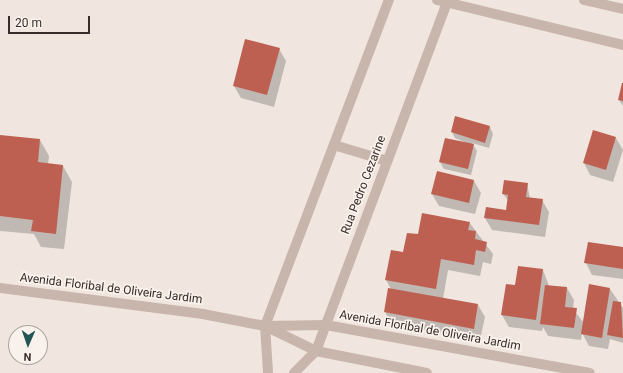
<!DOCTYPE html>
<style>
body{margin:0}
#map{position:relative;width:623px;height:373px;overflow:hidden;background:#f1e6df;font-family:Roboto,sans-serif}
div>[style]{position:absolute}
.shadow>*{inset:0;background:#0003}
.building>*{inset:0;background:#bd6051}
.minor>*{height:10px;margin:-5px;padding:0 5px;transform-origin:5px;border-radius:5px;background:#c8b5ab}
.tertiary>*{height:10px;margin:-5px;padding:0 5px;transform-origin:5px;border-radius:5px;background:#c8b5ab}
span{translate:-50% -50%;white-space:nowrap;text-align:center;line-height:1.15;-webkit-text-stroke:3.5px #f9f1eb;paint-order:stroke}
.street-label{font-size:12px;color:#372d2a}
.north{position:absolute;left:8px;top:325px;width:40px;height:40px;box-sizing:border-box;background:#f9f1eb;border:1px solid #aba39e;border-radius:50%;rotate:182deg;font-size:11px;font-weight:700;line-height:16px;text-align:center;color:#372d2a}
.north::after{content:'';display:block;margin:auto;width:14px;height:18px;background:#225553;clip-path:polygon(50% 0,100% 100%,50% 72%,0 100%)}
.scale{position:absolute;left:8px;top:16px;width:82px;height:18px;box-sizing:border-box;border:2px solid #372d2a;border-top:0;padding-left:5px;font-size:12px;line-height:14px;white-space:nowrap;color:#372d2a;-webkit-text-stroke:3px #f9f1eb;paint-order:stroke}
</style>
<div id="map">
<div class="shadow">
<i style="clip-path:polygon(279px 49px,286px 61px,274px 107px,241px 98px,234px 86px)"></i>
<i style="clip-path:polygon(623px 85px,623px 106px,619px 100px)"></i>
<i style="clip-path:polygon(456px 117px,490px 127px,493px 134px,489px 148px,472px 143px,477px 151px,471px 175px,444px 169px,440px 162px,469px 144px,455px 138px,452px 132px)"></i>
<i style="clip-path:polygon(616px 138px,623px 150px,613px 182px,590px 175px,584px 163px)"></i>
<i style="clip-path:polygon(40px 140px,49px 156px,48px 164px,63px 166px,72px 182px,64px 249px,41px 247px,34px 234px,0 231px,0 143px)"></i>
<i style="clip-path:polygon(474px 181px,481px 193px,475px 214px,439px 206px,432px 194px)"></i>
<i style="clip-path:polygon(527px 184px,530px 198px,542px 200px,549px 212px,545px 237px,492px 230px,485px 218px,507px 211px,508px 200px,503px 194px)"></i>
<i style="clip-path:polygon(469px 222px,493px 254px,491px 264px,483px 262px,480px 276px,448px 270px,443px 299px,478px 305px,485px 317px,480px 340px,392px 324px,385px 312px,391px 289px,386px 280px,404px 253px,419px 235px)"></i>
<i style="clip-path:polygon(623px 248px,623px 279px,592px 275px,586px 263px)"></i>
<i style="clip-path:polygon(543px 270px,549px 286px,567px 288px,574px 300px,573px 309px,584px 323px,610px 289px,623px 308px,623px 343px,610px 339px,608px 349px,589px 346px,582px 333px,581px 340px,548px 336px,543px 327px,542px 331px,509px 327px,502px 315px,516px 286px)"></i>
</div>
<div class="building">
<i style="clip-path:polygon(245px 39px,280px 48px,267px 95px,233px 86px)"></i>
<i style="clip-path:polygon(622px 83px,623px 83px,623px 101px,618px 100px)"></i>
<i style="clip-path:polygon(455px 116px,490px 126px,485px 143px,451px 132px)"></i>
<i style="clip-path:polygon(593px 130px,616px 137px,606px 170px,583px 163px)"></i>
<i style="clip-path:polygon(0 135px,40px 139px,38px 162px,63px 165px,56px 234px,31px 231px,33px 220px,0 216px)"></i>
<i style="clip-path:polygon(445px 138px,474px 144px,468px 169px,439px 162px)"></i>
<i style="clip-path:polygon(437px 171px,474px 180px,469px 203px,431px 194px)"></i>
<i style="clip-path:polygon(504px 180px,528px 183px,526px 197px,543px 199px,539px 225px,484px 218px,486px 207px,506px 210px,508px 195px,502px 194px)"></i>
<i style="clip-path:polygon(422px 213px,470px 222px,468px 230px,476px 231px,475px 239px,487px 242px,485px 252px,476px 250px,474px 265px,441px 259px,436px 289px,385px 280px,391px 250px,403px 252px,407px 233px,418px 234px)"></i>
<i style="clip-path:polygon(588px 242px,623px 247px,623px 269px,584px 263px)"></i>
<i style="clip-path:polygon(518px 266px,543px 269px,536px 320px,501px 315px,506px 284px,515px 285px)"></i>
<i style="clip-path:polygon(589px 284px,610px 288px,602px 338px,581px 334px)"></i>
<i style="clip-path:polygon(545px 285px,567px 287px,565px 307px,577px 308px,574px 328px,540px 324px)"></i>
<i style="clip-path:polygon(388px 288px,478px 304px,474px 329px,384px 312px)"></i>
<i style="clip-path:polygon(613px 301px,621px 302px,623px 338px,607px 335px)"></i>
</div>
<div class="minor">
<i style="left:326px;top:325px;width:268px;rotate:10.3deg"></i>
<i style="left:265px;top:326px;width:47px;rotate:86.3deg"></i>
<i style="left:294px;top:373px;width:31px;rotate:-45deg"></i>
<i style="left:316px;top:351px;width:113px;rotate:11.2deg"></i>
</div>
<div class="tertiary">
<i style="left:437px;top:0;width:191px;rotate:13.6deg"></i>
<i style="left:584px;top:0;width:40px;rotate:13deg"></i>
<i style="left:334px;top:145px;width:55px;rotate:16.8deg"></i>
<i style="left:0;top:288px;width:205px;rotate:7.3deg"></i>
<i style="left:203px;top:314px;width:63px;rotate:11deg"></i>
<i style="left:265px;top:326px;width:61px;rotate:-0.9deg"></i>
<i style="left:265px;top:326px;width:57px;rotate:26.1deg"></i>
<i style="left:316px;top:351px;width:375px;rotate:-69.4deg"></i>
<i style="left:265px;top:326px;width:349px;rotate:-69.2deg"></i>
</div>
<div class="street-label">
<span style="left:364px;top:185px;rotate:-69deg">Rua Pedro Cezarine</span>
<span style="left:111px;top:289px;rotate:7deg">Avenida Floribal de Oliveira Jardim</span>
<span style="left:430px;top:331px;rotate:10deg">Avenida Floribal de Oliveira Jardim</span>
</div>
<div class="north">N</div>
<div class="scale">20 m</div>
</div>
